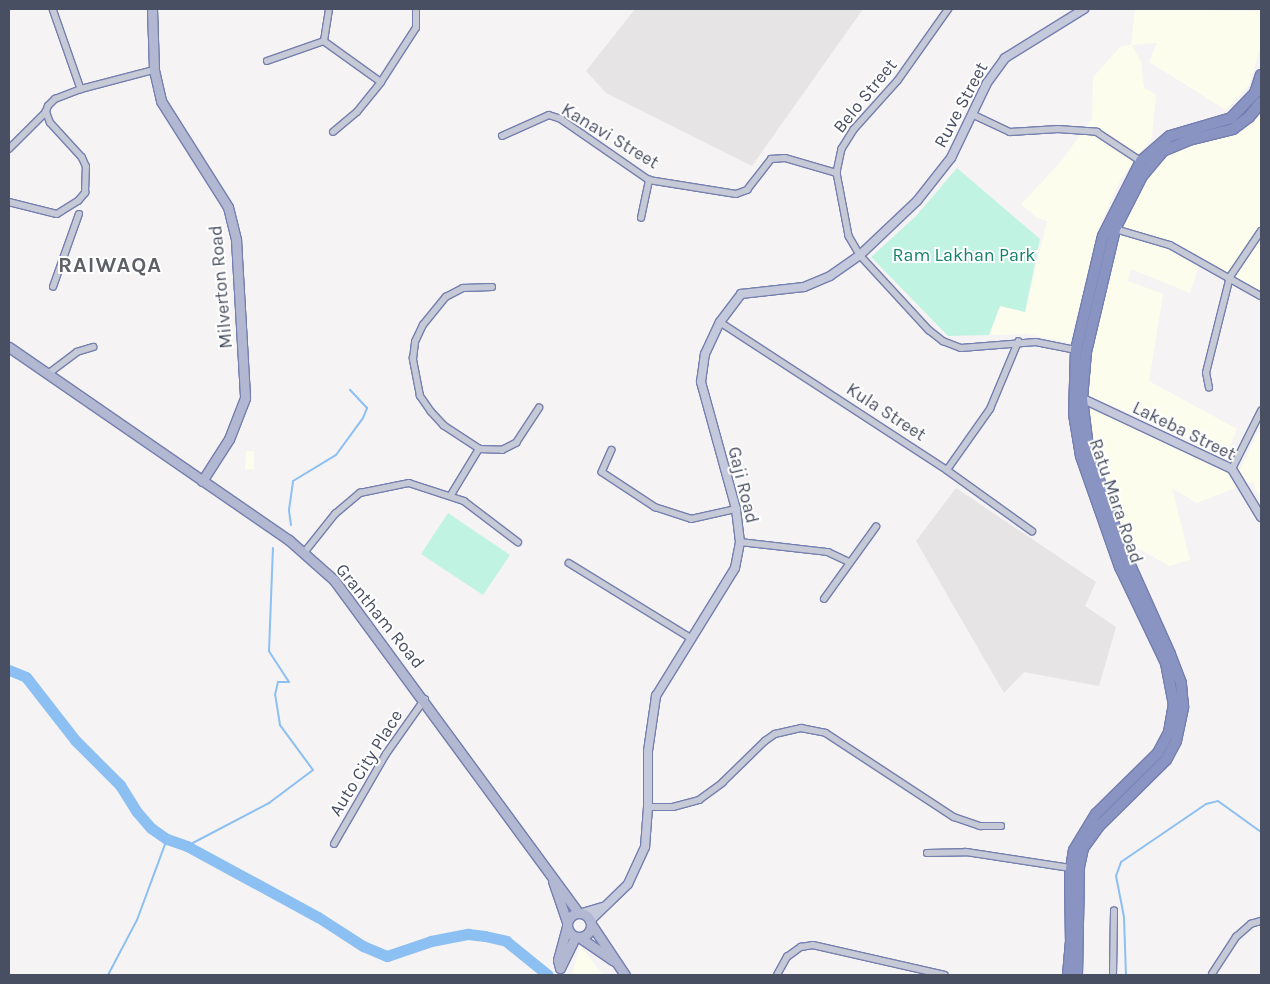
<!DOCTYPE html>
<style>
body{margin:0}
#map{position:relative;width:1270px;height:984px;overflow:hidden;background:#f5f3f3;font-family:Karla,sans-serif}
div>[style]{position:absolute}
.commercial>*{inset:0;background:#fdfdee}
.education>*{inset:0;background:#e6e4e5}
.green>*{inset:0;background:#c1f3e3}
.stream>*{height:2px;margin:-1px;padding:0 1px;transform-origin:1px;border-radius:1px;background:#8cbff2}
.river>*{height:11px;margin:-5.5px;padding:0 5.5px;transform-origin:5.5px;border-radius:5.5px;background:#8cbff2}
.roads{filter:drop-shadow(1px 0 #747faf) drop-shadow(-1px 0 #747faf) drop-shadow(0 1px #747faf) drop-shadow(0 -1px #747faf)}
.street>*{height:5.5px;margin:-2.75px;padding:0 2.75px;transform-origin:2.75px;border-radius:2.75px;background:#c6cad7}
.secondary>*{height:8px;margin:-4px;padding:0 4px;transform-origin:4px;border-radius:4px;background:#c5c9dc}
.primary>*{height:9px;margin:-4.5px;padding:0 4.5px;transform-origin:4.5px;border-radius:4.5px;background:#b2b8d2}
.primary>.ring{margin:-4.5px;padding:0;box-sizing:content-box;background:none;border:9px solid #b2b8d2;border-radius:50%}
.highway>*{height:10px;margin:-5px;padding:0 5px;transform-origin:5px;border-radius:5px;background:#8994c3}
span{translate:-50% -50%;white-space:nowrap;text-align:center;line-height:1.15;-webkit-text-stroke:4px #fff;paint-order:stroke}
.street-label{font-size:18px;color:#494f62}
.park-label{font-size:18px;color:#13846c}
.district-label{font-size:22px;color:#5e6068;font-weight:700;letter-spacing:1px}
.frame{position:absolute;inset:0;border:10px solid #494f62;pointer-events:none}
</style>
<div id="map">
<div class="commercial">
<i style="clip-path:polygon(1135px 9px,1261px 11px,1261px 46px,1249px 85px,1226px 110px,1149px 62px,1157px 43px,1132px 45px,1141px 62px,1144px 88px,1156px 94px,1152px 138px,1120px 180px,1097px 232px,1070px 343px,1027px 334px,989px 335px,1000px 306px,1025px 312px,1047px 221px,1037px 218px,1021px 204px,1059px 164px,1092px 119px,1093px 77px,1121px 46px,1131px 45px)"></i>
<i style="clip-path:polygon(1261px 105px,1261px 291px,1199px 265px,1190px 293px,1131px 269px,1128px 281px,1163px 294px,1149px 381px,1237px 429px,1226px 456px,1086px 394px,1090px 344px,1128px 200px,1165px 153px,1220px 135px)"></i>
<i style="clip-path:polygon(1088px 408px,1225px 469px,1240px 469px,1261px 426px,1261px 493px,1258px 496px,1253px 481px,1197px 503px,1172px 488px,1190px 560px,1169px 566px,1128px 542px,1091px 443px)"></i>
<i style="clip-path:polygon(246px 451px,254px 451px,254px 469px,245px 470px)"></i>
<i style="clip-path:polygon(580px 946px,603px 975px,572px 975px)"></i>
</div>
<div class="education">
<i style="clip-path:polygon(635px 9px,863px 9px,752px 166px,606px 93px,586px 71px)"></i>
<i style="clip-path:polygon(956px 488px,1096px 582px,1085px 606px,1116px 627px,1099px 686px,1024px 672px,1004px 693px,916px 541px)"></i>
</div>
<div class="green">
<i style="clip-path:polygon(957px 168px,1040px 239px,1025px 312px,1000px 306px,989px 335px,948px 336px,871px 257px,916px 216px)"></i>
<i style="clip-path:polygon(448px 513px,510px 555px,483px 595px,421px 554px)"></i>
</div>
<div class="stream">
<i style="left:291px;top:525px;width:15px;rotate:-98deg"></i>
<i style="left:289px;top:510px;width:29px;rotate:-82deg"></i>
<i style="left:293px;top:481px;width:50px;rotate:-31.2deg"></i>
<i style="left:336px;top:455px;width:46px;rotate:-53.9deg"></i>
<i style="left:363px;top:418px;width:11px;rotate:-68deg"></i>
<i style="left:367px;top:408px;width:25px;rotate:-133deg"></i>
<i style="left:187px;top:846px;width:93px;rotate:-27.7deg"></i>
<i style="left:269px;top:803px;width:55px;rotate:-36.9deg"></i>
<i style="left:313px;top:770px;width:56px;rotate:-126.3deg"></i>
<i style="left:280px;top:725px;width:30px;rotate:-99deg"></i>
<i style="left:275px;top:695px;width:13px;rotate:-77deg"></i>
<i style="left:278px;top:682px;width:11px"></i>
<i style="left:289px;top:682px;width:37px;rotate:-123deg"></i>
<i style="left:269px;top:651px;width:103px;rotate:-87.8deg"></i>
<i style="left:108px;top:975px;width:62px;rotate:-62.2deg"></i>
<i style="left:137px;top:920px;width:86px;rotate:-69.7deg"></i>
<i style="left:1126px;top:975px;width:58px;rotate:-92deg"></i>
<i style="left:1124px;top:917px;width:42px;rotate:-101deg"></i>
<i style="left:1116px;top:876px;width:15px;rotate:-70deg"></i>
<i style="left:1121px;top:862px;width:103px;rotate:-34.3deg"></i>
<i style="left:1206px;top:804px;width:12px;rotate:-14deg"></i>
<i style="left:1218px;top:801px;width:53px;rotate:35.8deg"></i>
</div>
<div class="river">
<i style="left:9px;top:670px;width:18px;rotate:22deg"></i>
<i style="left:26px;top:677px;width:80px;rotate:52.1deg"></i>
<i style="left:75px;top:740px;width:64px;rotate:45deg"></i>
<i style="left:120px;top:785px;width:32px;rotate:58deg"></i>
<i style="left:137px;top:812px;width:21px;rotate:49deg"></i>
<i style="left:151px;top:828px;width:19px;rotate:35deg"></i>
<i style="left:167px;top:839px;width:21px;rotate:19deg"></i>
<i style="left:187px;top:846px;width:149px;rotate:28.5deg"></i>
<i style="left:318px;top:917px;width:54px;rotate:32.8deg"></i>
<i style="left:363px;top:946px;width:26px;rotate:23deg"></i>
<i style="left:387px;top:956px;width:46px;rotate:-18.8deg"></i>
<i style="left:431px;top:941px;width:38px;rotate:-11deg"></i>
<i style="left:468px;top:934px;width:17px;rotate:7deg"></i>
<i style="left:485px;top:936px;width:22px;rotate:13deg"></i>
<i style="left:506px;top:941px;width:54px;rotate:39deg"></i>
</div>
<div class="roads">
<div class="street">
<i style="left:53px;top:9px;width:85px;rotate:70.7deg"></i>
<i style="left:949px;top:9px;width:88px;rotate:125.3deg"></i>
<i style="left:898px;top:81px;width:66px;rotate:131.9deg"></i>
<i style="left:854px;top:130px;width:22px;rotate:122deg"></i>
<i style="left:842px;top:149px;width:25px;rotate:102deg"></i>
<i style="left:837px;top:173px;width:64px;rotate:79.2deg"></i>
<i style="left:849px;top:236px;width:22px;rotate:60deg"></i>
<i style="left:860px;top:255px;width:102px;rotate:47.4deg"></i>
<i style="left:929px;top:330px;width:18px;rotate:38deg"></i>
<i style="left:943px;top:341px;width:19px;rotate:21deg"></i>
<i style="left:961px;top:348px;width:75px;rotate:-4.6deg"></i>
<i style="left:1036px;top:342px;width:41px;rotate:11.3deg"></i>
<i style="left:324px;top:41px;width:70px;rotate:35.7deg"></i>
<i style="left:324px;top:41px;width:32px;rotate:-81deg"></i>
<i style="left:267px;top:61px;width:60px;rotate:-19.3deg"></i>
<i style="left:972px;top:114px;width:42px;rotate:25.3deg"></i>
<i style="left:1010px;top:132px;width:48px;rotate:-3.6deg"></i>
<i style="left:1058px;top:129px;width:39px;rotate:4deg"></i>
<i style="left:1097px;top:132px;width:53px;rotate:33.4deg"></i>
<i style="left:333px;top:132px;width:31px;rotate:-40deg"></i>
<i style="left:357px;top:112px;width:38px;rotate:-51deg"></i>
<i style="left:381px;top:82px;width:64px;rotate:-57.1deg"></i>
<i style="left:416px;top:28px;width:19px;rotate:-90deg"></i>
<i style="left:502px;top:136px;width:51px;rotate:-24.1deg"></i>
<i style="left:549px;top:115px;width:13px;rotate:18deg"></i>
<i style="left:561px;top:119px;width:107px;rotate:34.7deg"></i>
<i style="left:649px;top:180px;width:88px;rotate:9.1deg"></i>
<i style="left:736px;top:194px;width:12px;rotate:-20deg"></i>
<i style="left:747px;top:190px;width:39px;rotate:-52deg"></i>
<i style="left:771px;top:159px;width:14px;rotate:-4deg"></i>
<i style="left:785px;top:158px;width:54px;rotate:16.1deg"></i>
<i style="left:9px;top:149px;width:52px;rotate:-45deg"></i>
<i style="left:9px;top:202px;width:49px;rotate:14deg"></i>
<i style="left:57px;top:214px;width:25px;rotate:-32deg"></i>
<i style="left:78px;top:201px;width:11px;rotate:-49deg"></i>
<i style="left:85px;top:193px;width:26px;rotate:-88deg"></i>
<i style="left:86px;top:167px;width:10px;rotate:-114deg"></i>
<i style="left:82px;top:158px;width:47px;rotate:-132.4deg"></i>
<i style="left:50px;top:123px;width:12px;rotate:-110deg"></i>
<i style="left:46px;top:112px;width:6px;rotate:-72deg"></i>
<i style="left:48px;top:106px;width:10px;rotate:-45deg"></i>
<i style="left:55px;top:99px;width:28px;rotate:-21deg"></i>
<i style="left:81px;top:89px;width:75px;rotate:-14.6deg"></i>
<i style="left:641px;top:218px;width:39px;rotate:-78deg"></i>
<i style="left:1115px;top:229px;width:57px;rotate:16.2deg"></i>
<i style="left:1170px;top:245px;width:104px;rotate:29.3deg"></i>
<i style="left:53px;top:287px;width:77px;rotate:-70.4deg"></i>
<i style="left:720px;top:322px;width:271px;rotate:33.1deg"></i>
<i style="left:947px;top:470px;width:105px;rotate:35.7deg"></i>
<i style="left:48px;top:374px;width:36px;rotate:-37deg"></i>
<i style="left:77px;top:352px;width:17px;rotate:-17deg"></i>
<i style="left:1209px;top:388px;width:15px;rotate:-101deg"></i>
<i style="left:1206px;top:373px;width:99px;rotate:-76deg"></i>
<i style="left:1230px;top:277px;width:55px;rotate:-56deg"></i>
<i style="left:479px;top:449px;width:42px;rotate:-146.7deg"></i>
<i style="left:444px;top:426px;width:19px;rotate:-133deg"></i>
<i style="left:431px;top:412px;width:19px;rotate:-125deg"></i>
<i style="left:420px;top:396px;width:38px;rotate:-101deg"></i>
<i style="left:413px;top:359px;width:17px;rotate:-83deg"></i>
<i style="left:415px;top:342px;width:19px;rotate:-65deg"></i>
<i style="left:423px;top:325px;width:36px;rotate:-51deg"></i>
<i style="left:446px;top:297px;width:19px;rotate:-28deg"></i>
<i style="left:463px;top:288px;width:29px;rotate:-2deg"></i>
<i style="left:612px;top:450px;width:24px;rotate:114deg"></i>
<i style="left:602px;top:472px;width:64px;rotate:33.4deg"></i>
<i style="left:655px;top:507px;width:38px;rotate:18deg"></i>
<i style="left:691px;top:519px;width:46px;rotate:-12.5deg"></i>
<i style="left:1232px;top:469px;width:65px;rotate:-63.4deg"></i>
<i style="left:947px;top:470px;width:75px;rotate:-54.8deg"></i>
<i style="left:990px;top:409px;width:73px;rotate:-67.3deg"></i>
<i style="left:451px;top:495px;width:54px;rotate:-58.7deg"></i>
<i style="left:479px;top:449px;width:23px;rotate:2deg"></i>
<i style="left:502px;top:450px;width:16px;rotate:-27deg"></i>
<i style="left:516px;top:443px;width:42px;rotate:-56.7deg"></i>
<i style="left:740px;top:542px;width:89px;rotate:6.5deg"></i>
<i style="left:828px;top:552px;width:23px;rotate:25deg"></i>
<i style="left:304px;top:553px;width:50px;rotate:-51.5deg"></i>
<i style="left:335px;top:514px;width:33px;rotate:-40deg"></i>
<i style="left:360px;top:493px;width:50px;rotate:-11.5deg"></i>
<i style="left:409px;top:483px;width:58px;rotate:18.1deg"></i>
<i style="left:464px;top:501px;width:68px;rotate:37.2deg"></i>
<i style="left:569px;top:563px;width:143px;rotate:31.6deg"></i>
<i style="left:824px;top:599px;width:89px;rotate:-54.2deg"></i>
<i style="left:648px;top:807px;width:25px"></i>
<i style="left:673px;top:807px;width:27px;rotate:-15deg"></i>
<i style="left:699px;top:800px;width:29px;rotate:-36deg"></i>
<i style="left:722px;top:783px;width:60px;rotate:-44.3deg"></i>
<i style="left:765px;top:741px;width:12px;rotate:-35deg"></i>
<i style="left:775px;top:734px;width:27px;rotate:-13deg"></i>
<i style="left:801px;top:728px;width:25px;rotate:11deg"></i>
<i style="left:826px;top:733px;width:153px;rotate:33.3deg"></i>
<i style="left:954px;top:817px;width:28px;rotate:19deg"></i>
<i style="left:980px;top:826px;width:21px"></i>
<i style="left:334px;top:844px;width:104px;rotate:-60deg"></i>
<i style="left:386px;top:754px;width:67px;rotate:-54.7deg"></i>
<i style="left:927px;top:853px;width:39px;rotate:-1deg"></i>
<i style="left:966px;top:852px;width:106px;rotate:8.7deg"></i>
<i style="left:1212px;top:974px;width:44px;rotate:-57deg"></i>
<i style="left:1236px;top:937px;width:20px;rotate:-41deg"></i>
<i style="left:1251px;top:924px;width:10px;rotate:-17deg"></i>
<i style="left:777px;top:975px;width:21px;rotate:-61deg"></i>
<i style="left:787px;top:957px;width:17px;rotate:-36deg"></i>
<i style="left:801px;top:947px;width:12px;rotate:-9deg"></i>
<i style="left:813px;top:945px;width:135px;rotate:12.8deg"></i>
<i style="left:1113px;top:975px;width:64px;rotate:-89.1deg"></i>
</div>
<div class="secondary">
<i style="left:1079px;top:397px;width:169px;rotate:25.2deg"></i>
<i style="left:1232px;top:469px;width:56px;rotate:58.9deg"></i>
<i style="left:582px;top:913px;width:22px;rotate:-16deg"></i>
<i style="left:590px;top:921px;width:53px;rotate:-44.2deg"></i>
<i style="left:628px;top:884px;width:41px;rotate:-65.3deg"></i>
<i style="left:645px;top:847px;width:40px;rotate:-85.7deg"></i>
<i style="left:648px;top:807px;width:56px;rotate:-90deg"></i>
<i style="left:648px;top:751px;width:56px;rotate:-81.7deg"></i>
<i style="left:656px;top:696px;width:150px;rotate:-58.3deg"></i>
<i style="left:735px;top:568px;width:26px;rotate:-79deg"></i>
<i style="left:740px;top:542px;width:33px;rotate:-97deg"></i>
<i style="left:736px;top:509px;width:132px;rotate:-105.4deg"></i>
<i style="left:701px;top:382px;width:28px;rotate:-82deg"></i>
<i style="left:705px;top:354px;width:35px;rotate:-65deg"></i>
<i style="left:720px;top:322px;width:35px;rotate:-53deg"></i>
<i style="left:741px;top:294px;width:63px;rotate:-6.3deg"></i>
<i style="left:804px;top:287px;width:28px;rotate:-23deg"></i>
<i style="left:830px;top:276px;width:37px;rotate:-35deg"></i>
<i style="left:860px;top:255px;width:79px;rotate:-43.5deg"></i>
<i style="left:917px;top:201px;width:55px;rotate:-51.7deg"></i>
<i style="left:951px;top:158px;width:83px;rotate:-64.4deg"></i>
<i style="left:987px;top:83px;width:31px;rotate:-54deg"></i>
<i style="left:1005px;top:58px;width:93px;rotate:-31.8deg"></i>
</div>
<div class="primary">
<i style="left:152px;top:9px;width:61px;rotate:88.1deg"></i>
<i style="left:154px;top:70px;width:32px;rotate:77deg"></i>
<i style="left:161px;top:101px;width:125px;rotate:57.7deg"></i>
<i style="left:228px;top:207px;width:34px;rotate:76deg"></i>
<i style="left:236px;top:240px;width:158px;rotate:86.7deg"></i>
<i style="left:245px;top:398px;width:44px;rotate:111.3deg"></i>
<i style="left:229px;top:439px;width:50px;rotate:122.7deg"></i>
<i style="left:9px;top:347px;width:340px;rotate:34.6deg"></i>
<i style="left:289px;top:540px;width:60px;rotate:41.6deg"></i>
<i style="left:334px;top:580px;width:413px;rotate:53.7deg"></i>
<i style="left:553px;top:881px;width:43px;rotate:71.1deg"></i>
<i class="ring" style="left:567px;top:913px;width:15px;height:15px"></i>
<i style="left:591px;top:924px;width:61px;rotate:56.3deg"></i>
<i style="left:579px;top:937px;width:42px;rotate:34.4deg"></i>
<i style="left:560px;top:968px;width:8px;rotate:-104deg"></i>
<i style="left:558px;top:960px;width:34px;rotate:-75deg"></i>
<i style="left:560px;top:968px;width:34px;rotate:-64deg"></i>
</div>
<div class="highway">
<i style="left:1068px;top:975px;width:32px;rotate:-85deg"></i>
<i style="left:1071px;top:943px;width:68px;rotate:-90.8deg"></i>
<i style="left:1070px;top:875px;width:25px;rotate:-81deg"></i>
<i style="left:1074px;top:850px;width:42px;rotate:-58.6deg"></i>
<i style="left:1096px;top:814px;width:87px;rotate:-44.5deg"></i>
<i style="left:1158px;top:753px;width:24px;rotate:-62deg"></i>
<i style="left:1169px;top:732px;width:27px;rotate:-80deg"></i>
<i style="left:1174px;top:705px;width:43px;rotate:-100.8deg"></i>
<i style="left:1166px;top:663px;width:106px;rotate:-115.6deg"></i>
<i style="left:1120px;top:567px;width:118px;rotate:-109.4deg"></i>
<i style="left:1081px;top:456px;width:43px;rotate:-99.5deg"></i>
<i style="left:1074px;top:414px;width:64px;rotate:-88.2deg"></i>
<i style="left:1076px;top:350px;width:117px;rotate:-76.7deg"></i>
<i style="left:1103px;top:236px;width:84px;rotate:-63.1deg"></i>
<i style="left:1141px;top:161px;width:38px;rotate:-41deg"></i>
<i style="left:1170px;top:136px;width:64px;rotate:-16.4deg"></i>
<i style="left:1231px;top:118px;width:35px;rotate:-46deg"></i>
<i style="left:1255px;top:93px;width:19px;rotate:-72deg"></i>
<i style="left:1077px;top:975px;width:108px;rotate:-88.9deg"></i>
<i style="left:1079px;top:867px;width:19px;rotate:-78deg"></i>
<i style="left:1083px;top:848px;width:26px;rotate:-54deg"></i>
<i style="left:1098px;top:827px;width:95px;rotate:-44.6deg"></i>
<i style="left:1166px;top:760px;width:21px;rotate:-62deg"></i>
<i style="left:1176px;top:741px;width:35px;rotate:-78deg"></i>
<i style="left:1183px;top:707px;width:24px;rotate:-95deg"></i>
<i style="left:1181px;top:683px;width:31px;rotate:-111deg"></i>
<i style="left:1170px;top:654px;width:120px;rotate:-114.2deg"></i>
<i style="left:1121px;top:545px;width:103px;rotate:-108.6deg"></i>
<i style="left:1088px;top:447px;width:48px;rotate:-97.1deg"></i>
<i style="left:1082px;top:399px;width:47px;rotate:-85.1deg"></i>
<i style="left:1086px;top:352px;width:126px;rotate:-76.7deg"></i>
<i style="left:1115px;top:229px;width:59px;rotate:-63deg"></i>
<i style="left:1142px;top:176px;width:33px;rotate:-50deg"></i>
<i style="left:1163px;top:151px;width:28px;rotate:-23deg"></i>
<i style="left:1189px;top:140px;width:45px;rotate:-14deg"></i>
<i style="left:1233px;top:129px;width:20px;rotate:-37deg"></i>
<i style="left:1249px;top:117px;width:19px;rotate:-51deg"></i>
</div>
</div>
<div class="street-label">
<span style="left:865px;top:96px;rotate:-51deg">Belo Street</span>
<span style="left:961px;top:105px;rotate:-62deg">Ruve Street</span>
<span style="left:610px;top:136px;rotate:31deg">Kanavi Street</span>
<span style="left:221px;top:287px;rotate:-95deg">Milverton Road</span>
<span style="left:886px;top:412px;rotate:33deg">Kula Street</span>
<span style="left:1184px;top:431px;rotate:26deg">Lakeba Street</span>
<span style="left:743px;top:485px;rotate:76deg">Gaji Road</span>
<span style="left:1116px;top:501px;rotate:71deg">Ratu Mara Road</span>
<span style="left:380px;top:616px;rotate:51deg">Grantham Road</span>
<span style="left:366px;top:763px;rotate:-58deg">Auto City Place</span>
</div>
<div class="park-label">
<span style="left:964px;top:255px">Ram Lakhan Park</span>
</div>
<div class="district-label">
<span style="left:110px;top:266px">RAIWAQA</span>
</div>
<div class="frame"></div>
</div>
